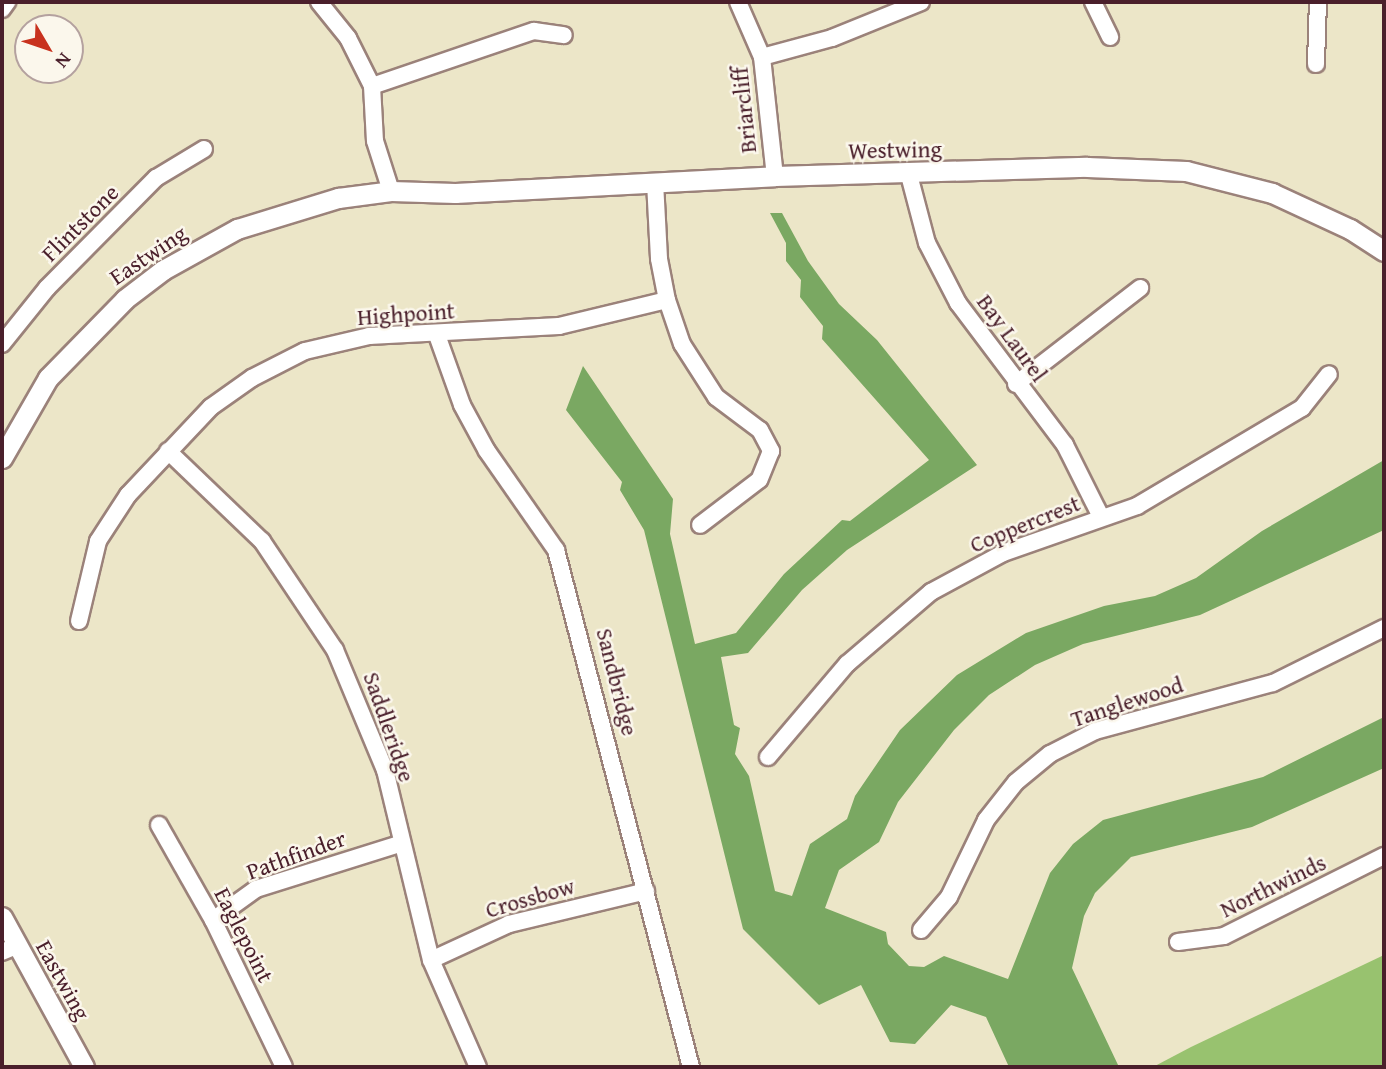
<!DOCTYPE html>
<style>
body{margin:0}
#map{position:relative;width:1386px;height:1069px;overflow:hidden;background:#ece6c8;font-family:"Gentium Book Plus",serif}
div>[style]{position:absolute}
.green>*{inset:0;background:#98c26f}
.forest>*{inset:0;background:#7aa862}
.roads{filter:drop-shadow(2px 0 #9b827a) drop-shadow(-2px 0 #9b827a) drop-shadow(0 2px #9b827a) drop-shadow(0 -2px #9b827a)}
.minor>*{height:16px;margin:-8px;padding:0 8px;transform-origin:8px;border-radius:8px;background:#fff}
.tertiary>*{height:19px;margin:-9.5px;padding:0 9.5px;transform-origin:9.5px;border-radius:9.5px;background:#fff}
span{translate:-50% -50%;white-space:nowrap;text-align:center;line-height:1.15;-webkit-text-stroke:5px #fbf7ec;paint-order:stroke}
.street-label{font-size:23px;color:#4a1f2b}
.frame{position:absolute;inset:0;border:4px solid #4a1f2b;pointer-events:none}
.north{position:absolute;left:14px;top:14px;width:70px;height:70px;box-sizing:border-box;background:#fbf7ec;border:2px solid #b4a19f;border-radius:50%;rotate:129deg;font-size:19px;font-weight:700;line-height:28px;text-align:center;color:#4a1f2b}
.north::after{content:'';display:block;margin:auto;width:24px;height:32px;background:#c8321e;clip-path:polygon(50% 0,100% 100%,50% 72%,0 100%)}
</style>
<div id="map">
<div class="green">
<i style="clip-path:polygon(1384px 955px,1384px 1067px,1153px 1067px,1191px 1047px)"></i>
</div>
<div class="forest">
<i style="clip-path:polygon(770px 213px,782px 213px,808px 261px,839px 304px,877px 340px,977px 465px,847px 550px,802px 590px,748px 653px,721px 657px,734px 725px,740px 728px,735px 754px,749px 776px,775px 891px,792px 896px,810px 844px,847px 819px,855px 796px,900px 730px,957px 675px,1026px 633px,1104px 606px,1155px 596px,1196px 578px,1262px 531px,1384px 460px,1384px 530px,1200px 615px,1083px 644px,1035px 665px,989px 695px,954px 730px,898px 802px,879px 842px,839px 870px,825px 908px,886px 932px,888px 944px,909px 966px,924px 967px,944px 956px,1008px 979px,1050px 873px,1073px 844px,1103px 820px,1263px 777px,1384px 717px,1384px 768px,1252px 827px,1131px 857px,1095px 893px,1084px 916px,1072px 968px,1119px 1067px,1009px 1067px,986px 1017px,951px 1005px,915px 1044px,890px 1042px,861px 985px,819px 1005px,743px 929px,644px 530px,620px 490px,622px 482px,566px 410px,583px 366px,673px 499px,670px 534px,695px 644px,736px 633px,784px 574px,842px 520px,850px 521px,929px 460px,822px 339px,823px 326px,800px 297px,801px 280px,786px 261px,786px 243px)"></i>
</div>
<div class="roads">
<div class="minor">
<i style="left:319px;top:2px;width:46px;rotate:51.1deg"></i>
<i style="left:348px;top:38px;width:54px;rotate:63.4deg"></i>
<i style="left:372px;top:86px;width:55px;rotate:86.9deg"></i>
<i style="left:375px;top:141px;width:52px;rotate:72.3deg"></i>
<i style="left:738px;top:2px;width:60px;rotate:66.4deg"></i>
<i style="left:762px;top:57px;width:120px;rotate:83.8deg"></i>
<i style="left:1093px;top:2px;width:39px;rotate:64deg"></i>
<i style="left:2px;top:9px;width:9px;rotate:-54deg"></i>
<i style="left:762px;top:57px;width:73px;rotate:-15.2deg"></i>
<i style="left:832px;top:38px;width:96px;rotate:-22deg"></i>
<i style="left:1316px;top:64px;width:62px;rotate:-88.2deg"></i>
<i style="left:372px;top:86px;width:171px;rotate:-18.8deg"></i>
<i style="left:534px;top:31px;width:30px;rotate:8deg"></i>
<i style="left:909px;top:175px;width:70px;rotate:75.2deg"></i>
<i style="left:927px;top:243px;width:68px;rotate:62.7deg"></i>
<i style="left:958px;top:303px;width:178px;rotate:53deg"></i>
<i style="left:1065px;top:445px;width:80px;rotate:63.4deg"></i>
<i style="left:655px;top:182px;width:77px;rotate:87deg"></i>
<i style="left:659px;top:259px;width:42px;rotate:79deg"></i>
<i style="left:667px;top:300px;width:46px;rotate:71.2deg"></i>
<i style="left:682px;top:344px;width:63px;rotate:57.3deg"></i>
<i style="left:716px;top:397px;width:55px;rotate:36.9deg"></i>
<i style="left:760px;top:430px;width:24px;rotate:62deg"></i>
<i style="left:771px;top:451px;width:31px;rotate:112deg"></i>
<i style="left:759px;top:480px;width:74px;rotate:142.7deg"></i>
<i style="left:437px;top:335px;width:74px;rotate:70.3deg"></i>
<i style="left:462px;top:405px;width:52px;rotate:61.5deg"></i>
<i style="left:487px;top:451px;width:121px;rotate:55.1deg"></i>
<i style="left:556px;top:550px;width:534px;rotate:75.37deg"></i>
<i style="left:2px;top:344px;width:72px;rotate:-51.2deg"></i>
<i style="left:47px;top:288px;width:155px;rotate:-45.3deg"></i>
<i style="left:156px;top:178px;width:56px;rotate:-31.1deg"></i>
<i style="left:1016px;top:384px;width:157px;rotate:-37.7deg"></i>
<i style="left:168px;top:451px;width:130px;rotate:43.8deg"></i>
<i style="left:262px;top:541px;width:131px;rotate:56.2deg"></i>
<i style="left:335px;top:650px;width:130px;rotate:67.4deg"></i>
<i style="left:385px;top:770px;width:195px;rotate:76.4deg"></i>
<i style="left:431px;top:960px;width:117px;rotate:66.3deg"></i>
<i style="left:79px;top:621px;width:82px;rotate:-76.6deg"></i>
<i style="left:98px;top:541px;width:55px;rotate:-56.9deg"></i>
<i style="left:128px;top:495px;width:121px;rotate:-46.7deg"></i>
<i style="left:211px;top:407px;width:50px;rotate:-35.3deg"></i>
<i style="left:252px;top:378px;width:59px;rotate:-27deg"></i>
<i style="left:305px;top:351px;width:66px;rotate:-13.2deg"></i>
<i style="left:369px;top:336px;width:190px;rotate:-3deg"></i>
<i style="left:559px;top:326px;width:111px;rotate:-13.5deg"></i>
<i style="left:768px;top:757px;width:122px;rotate:-49.7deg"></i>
<i style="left:847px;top:664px;width:111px;rotate:-40.6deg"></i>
<i style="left:931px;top:592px;width:82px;rotate:-28.4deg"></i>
<i style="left:1003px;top:553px;width:142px;rotate:-19.3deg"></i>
<i style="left:1137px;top:506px;width:192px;rotate:-30.7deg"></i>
<i style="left:1302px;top:408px;width:43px;rotate:-51.5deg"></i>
<i style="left:159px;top:825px;width:109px;rotate:60.4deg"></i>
<i style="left:213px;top:920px;width:163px;rotate:64.2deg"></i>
<i style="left:213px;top:920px;width:53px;rotate:-35.8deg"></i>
<i style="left:256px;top:889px;width:151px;rotate:-17.4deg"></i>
<i style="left:921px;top:930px;width:43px;rotate:-49.7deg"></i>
<i style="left:949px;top:897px;width:85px;rotate:-64.3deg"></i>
<i style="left:986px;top:820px;width:48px;rotate:-51.7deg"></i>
<i style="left:1016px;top:782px;width:44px;rotate:-39.5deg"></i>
<i style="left:1050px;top:754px;width:51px;rotate:-27.1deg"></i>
<i style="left:1095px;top:731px;width:184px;rotate:-15.1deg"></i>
<i style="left:1273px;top:683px;width:124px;rotate:-26.4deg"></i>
<i style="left:1178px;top:942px;width:46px;rotate:-7.4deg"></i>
<i style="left:1224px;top:936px;width:179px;rotate:-26.6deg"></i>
<i style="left:2px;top:952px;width:15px;rotate:-23deg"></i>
<i style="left:431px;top:960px;width:86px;rotate:-24.8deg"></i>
<i style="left:509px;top:924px;width:141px;rotate:-13.5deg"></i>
</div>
<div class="tertiary">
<i style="left:2px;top:458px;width:92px;rotate:-60.1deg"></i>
<i style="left:48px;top:378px;width:110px;rotate:-45.7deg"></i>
<i style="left:125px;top:299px;width:48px;rotate:-37.3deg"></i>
<i style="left:163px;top:270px;width:85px;rotate:-29deg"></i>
<i style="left:237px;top:229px;width:106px;rotate:-17.1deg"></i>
<i style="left:338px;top:198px;width:53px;rotate:-7.5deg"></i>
<i style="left:391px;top:191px;width:64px;rotate:1.8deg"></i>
<i style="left:455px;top:193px;width:320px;rotate:-3deg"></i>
<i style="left:775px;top:176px;width:312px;rotate:-1.7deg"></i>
<i style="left:1087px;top:167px;width:99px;rotate:2.3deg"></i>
<i style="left:1186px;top:171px;width:89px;rotate:14.3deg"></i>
<i style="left:1272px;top:193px;width:86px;rotate:24.8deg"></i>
<i style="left:1350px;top:229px;width:40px;rotate:32.9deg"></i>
<i style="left:2px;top:917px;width:171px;rotate:61.3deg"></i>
</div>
</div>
<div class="street-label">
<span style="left:744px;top:110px;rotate:-96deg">Briarcliff</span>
<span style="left:895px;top:150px;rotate:-1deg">Westwing</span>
<span style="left:80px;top:223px;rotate:-45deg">Flintstone</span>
<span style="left:148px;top:255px;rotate:-34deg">Eastwing</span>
<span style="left:406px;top:314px;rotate:-4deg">Highpoint</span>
<span style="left:1012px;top:338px;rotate:54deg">Bay Laurel</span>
<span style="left:1025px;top:524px;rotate:-22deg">Coppercrest</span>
<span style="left:617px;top:682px;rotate:76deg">Sandbridge</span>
<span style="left:1127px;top:702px;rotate:-18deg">Tanglewood</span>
<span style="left:389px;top:727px;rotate:71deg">Saddleridge</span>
<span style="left:296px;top:855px;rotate:-20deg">Pathfinder</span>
<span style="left:1273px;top:886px;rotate:-26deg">Northwinds</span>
<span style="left:530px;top:898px;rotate:-16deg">Crossbow</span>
<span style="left:244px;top:935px;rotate:63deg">Eaglepoint</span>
<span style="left:63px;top:980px;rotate:61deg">Eastwing</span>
</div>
<div class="frame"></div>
<div class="north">N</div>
</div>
